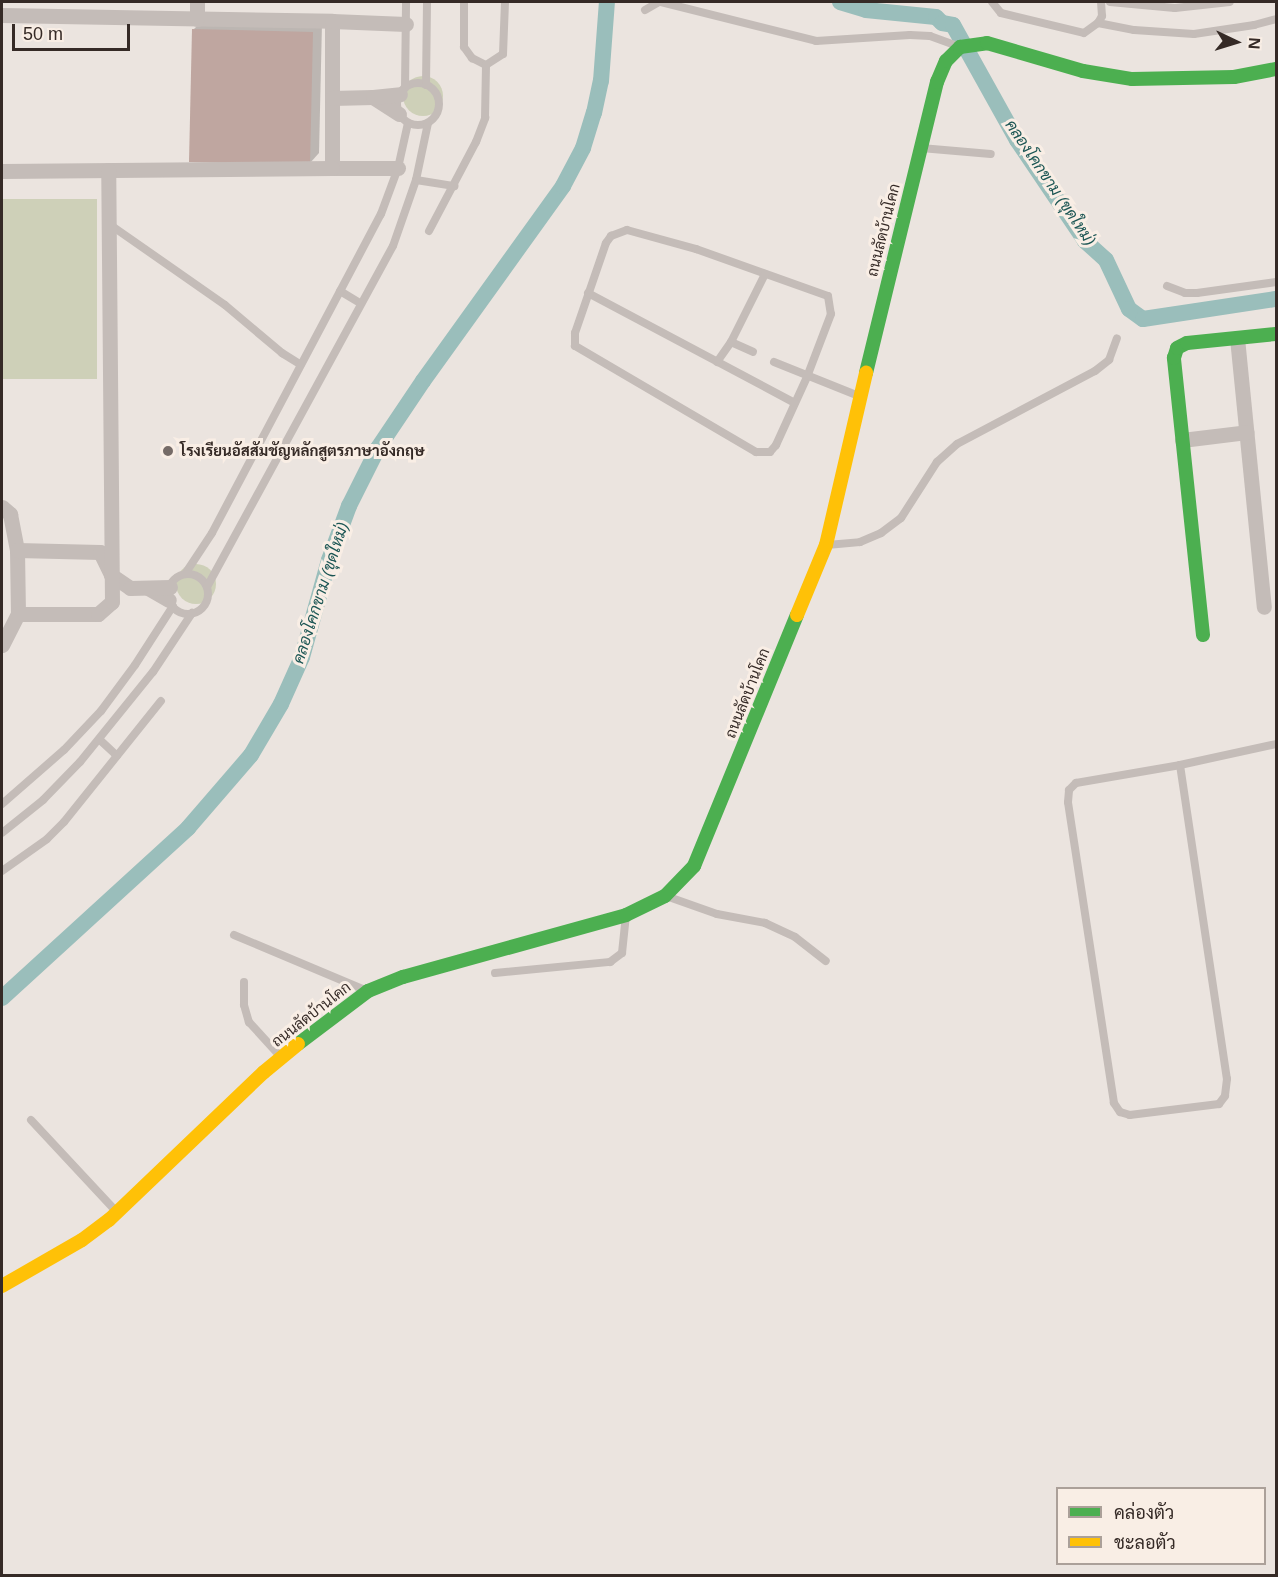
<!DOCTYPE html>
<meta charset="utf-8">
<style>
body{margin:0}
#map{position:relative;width:1278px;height:1577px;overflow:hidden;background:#ebe4df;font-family:Arial,Sarabun,sans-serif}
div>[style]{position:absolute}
.green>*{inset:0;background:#ced0b8}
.round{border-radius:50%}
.shadow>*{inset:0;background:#0003}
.canal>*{height:16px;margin:-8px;padding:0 8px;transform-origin:8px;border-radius:8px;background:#9abebb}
.building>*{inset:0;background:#bfa6a0}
.lane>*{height:8px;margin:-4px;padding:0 4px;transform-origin:4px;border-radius:4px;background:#c4bcb8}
.lane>.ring{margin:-4px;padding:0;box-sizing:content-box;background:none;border:8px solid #c4bcb8;border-radius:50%}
.street>*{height:15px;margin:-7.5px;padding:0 7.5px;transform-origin:7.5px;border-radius:7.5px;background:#c4bcb8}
.fast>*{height:14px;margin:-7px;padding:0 7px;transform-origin:7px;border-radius:7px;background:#4caf50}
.slow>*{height:14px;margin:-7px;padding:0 7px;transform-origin:7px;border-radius:7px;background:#ffc107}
.dots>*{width:16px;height:16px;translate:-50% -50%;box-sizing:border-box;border:3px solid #f9eee5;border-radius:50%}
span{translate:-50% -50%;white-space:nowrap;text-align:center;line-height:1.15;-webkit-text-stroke:6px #f9eee5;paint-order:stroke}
.street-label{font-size:15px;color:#352a26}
.poi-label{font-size:15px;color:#352a26;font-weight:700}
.left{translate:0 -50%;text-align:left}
.water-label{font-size:16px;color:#1c5654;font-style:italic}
.frame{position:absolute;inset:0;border:3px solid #352a26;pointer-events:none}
.legend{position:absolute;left:1056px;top:1487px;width:210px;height:78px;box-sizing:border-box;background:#f9eee5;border:2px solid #aba099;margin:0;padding:8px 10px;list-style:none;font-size:18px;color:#352a26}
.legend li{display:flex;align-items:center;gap:12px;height:30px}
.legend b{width:30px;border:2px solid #aba099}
.north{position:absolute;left:1206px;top:12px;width:60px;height:60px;-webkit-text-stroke:4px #f9eee5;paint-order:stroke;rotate:94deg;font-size:16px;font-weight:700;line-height:24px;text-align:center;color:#352a26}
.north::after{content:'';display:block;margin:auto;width:21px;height:27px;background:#352a26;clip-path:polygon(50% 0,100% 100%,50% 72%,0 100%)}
.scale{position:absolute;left:12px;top:24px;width:118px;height:27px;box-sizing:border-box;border:3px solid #352a26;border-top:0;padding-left:8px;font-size:18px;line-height:21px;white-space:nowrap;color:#352a26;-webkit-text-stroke:4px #f9eee5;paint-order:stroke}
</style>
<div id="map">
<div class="green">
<i class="round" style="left:403px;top:76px;width:40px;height:40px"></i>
<i style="clip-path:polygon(2px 199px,97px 199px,97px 379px,2px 379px)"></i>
<i class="round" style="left:176px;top:564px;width:40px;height:40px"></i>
</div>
<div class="shadow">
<i style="clip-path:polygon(203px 20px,322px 23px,319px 153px,310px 163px,194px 29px)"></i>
</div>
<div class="canal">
<i style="left:840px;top:2px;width:27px;rotate:17deg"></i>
<i style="left:866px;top:10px;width:70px;rotate:5.7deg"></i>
<i style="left:936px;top:17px;width:8px;rotate:45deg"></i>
<i style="left:942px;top:23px;width:11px;rotate:10deg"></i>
<i style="left:953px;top:25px;width:132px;rotate:60.9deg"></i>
<i style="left:1017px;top:140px;width:122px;rotate:56deg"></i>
<i style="left:1085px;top:241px;width:28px;rotate:42deg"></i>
<i style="left:1106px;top:260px;width:54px;rotate:64.9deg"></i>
<i style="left:1129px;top:309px;width:17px;rotate:36deg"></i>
<i style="left:1143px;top:319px;width:134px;rotate:-8.6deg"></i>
<i style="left:2px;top:998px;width:252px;rotate:-42.4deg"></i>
<i style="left:188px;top:828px;width:96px;rotate:-49.2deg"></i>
<i style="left:251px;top:755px;width:59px;rotate:-59.5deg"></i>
<i style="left:281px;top:704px;width:51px;rotate:-65.9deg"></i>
<i style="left:302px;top:657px;width:101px;rotate:-74.4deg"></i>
<i style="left:329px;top:560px;width:58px;rotate:-69.7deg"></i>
<i style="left:349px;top:506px;width:65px;rotate:-63.4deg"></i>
<i style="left:378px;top:448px;width:81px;rotate:-56.1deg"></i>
<i style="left:423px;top:381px;width:240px;rotate:-54.3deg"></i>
<i style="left:563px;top:186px;width:43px;rotate:-62.2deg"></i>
<i style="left:583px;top:148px;width:37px;rotate:-73deg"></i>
<i style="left:594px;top:113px;width:33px;rotate:-78deg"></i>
<i style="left:601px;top:81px;width:79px;rotate:-85.7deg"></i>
</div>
<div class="building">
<i style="clip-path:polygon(192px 29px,313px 32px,310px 165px,189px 162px)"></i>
</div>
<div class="lane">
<i style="left:464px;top:2px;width:45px;rotate:90deg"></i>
<i style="left:464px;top:47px;width:14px;rotate:54deg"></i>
<i style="left:472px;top:58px;width:16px;rotate:27deg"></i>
<i style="left:661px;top:2px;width:160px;rotate:14.1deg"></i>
<i style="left:816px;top:41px;width:94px;rotate:-3.7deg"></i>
<i style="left:910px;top:35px;width:20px;rotate:3deg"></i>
<i style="left:930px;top:36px;width:30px;rotate:20deg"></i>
<i style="left:992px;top:2px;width:14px;rotate:51deg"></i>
<i style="left:1001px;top:13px;width:85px;rotate:13.5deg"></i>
<i style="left:1084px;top:33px;width:17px;rotate:-36deg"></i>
<i style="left:1098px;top:23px;width:8px;rotate:-60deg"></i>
<i style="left:1102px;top:16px;width:14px;rotate:-94deg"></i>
<i style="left:1110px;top:2px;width:65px;rotate:5.3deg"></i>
<i style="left:1175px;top:8px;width:55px;rotate:-6.2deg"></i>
<i style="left:645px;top:10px;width:16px;rotate:-30deg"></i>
<i style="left:1098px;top:23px;width:37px;rotate:11deg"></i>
<i style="left:1134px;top:30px;width:60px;rotate:3.8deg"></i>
<i style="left:1194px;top:34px;width:61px;rotate:-8.5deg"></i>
<i style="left:1254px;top:25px;width:23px;rotate:-15deg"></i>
<i style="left:486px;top:65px;width:20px;rotate:-33deg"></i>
<i style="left:503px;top:54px;width:52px;rotate:-87.8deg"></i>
<i class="ring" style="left:397px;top:83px;width:34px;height:34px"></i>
<i style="left:426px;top:85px;width:83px;rotate:-89.3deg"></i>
<i style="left:405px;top:88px;width:86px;rotate:-89.3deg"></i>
<i style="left:921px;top:148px;width:70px;rotate:4.9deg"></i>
<i style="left:416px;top:180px;width:39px;rotate:9deg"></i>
<i style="left:109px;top:224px;width:141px;rotate:34.9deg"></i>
<i style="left:225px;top:305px;width:75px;rotate:40.1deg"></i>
<i style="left:282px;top:353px;width:22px;rotate:32deg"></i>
<i style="left:627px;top:230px;width:72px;rotate:15.4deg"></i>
<i style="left:696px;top:249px;width:140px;rotate:19.6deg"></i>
<i style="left:828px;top:296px;width:18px;rotate:81deg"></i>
<i style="left:831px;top:314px;width:67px;rotate:110.9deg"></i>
<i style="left:807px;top:377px;width:75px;rotate:114.5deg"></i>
<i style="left:776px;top:445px;width:9px;rotate:131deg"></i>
<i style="left:770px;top:452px;width:14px;rotate:180deg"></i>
<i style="left:756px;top:452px;width:210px;rotate:-149.6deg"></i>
<i style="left:575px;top:346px;width:13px;rotate:-90deg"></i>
<i style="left:575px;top:333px;width:95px;rotate:-71deg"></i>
<i style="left:606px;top:243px;width:9px;rotate:-54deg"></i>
<i style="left:611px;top:236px;width:17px;rotate:-21deg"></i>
<i style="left:429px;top:231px;width:101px;rotate:-62.2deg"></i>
<i style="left:476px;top:142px;width:26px;rotate:-69deg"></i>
<i style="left:485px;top:118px;width:53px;rotate:-88.9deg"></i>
<i style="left:1167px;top:286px;width:19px;rotate:21deg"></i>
<i style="left:1185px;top:293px;width:12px"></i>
<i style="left:1197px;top:293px;width:80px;rotate:-7.9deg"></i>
<i style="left:340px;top:291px;width:23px;rotate:31deg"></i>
<i style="left:588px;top:293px;width:234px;rotate:28deg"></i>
<i style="left:731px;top:342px;width:24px;rotate:24deg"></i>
<i style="left:717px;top:362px;width:24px;rotate:-55deg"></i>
<i style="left:731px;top:342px;width:76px;rotate:-63.4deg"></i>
<i style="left:774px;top:362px;width:92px;rotate:21.8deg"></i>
<i style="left:827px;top:545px;width:33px;rotate:-5deg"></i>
<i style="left:860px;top:542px;width:23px;rotate:-23deg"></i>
<i style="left:881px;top:533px;width:25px;rotate:-37deg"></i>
<i style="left:901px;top:518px;width:67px;rotate:-57.3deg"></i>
<i style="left:937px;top:462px;width:27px;rotate:-42deg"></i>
<i style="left:957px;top:444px;width:156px;rotate:-27.9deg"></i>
<i style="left:1095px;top:371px;width:18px;rotate:-38deg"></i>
<i style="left:1109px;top:360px;width:23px;rotate:-70deg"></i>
<i style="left:185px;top:574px;width:49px;rotate:-56.6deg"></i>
<i style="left:212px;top:533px;width:361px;rotate:-62.1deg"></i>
<i style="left:381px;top:214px;width:49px;rotate:-69.7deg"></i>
<i style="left:398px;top:168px;width:46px;rotate:-77.5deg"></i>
<i class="ring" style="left:168px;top:574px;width:32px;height:32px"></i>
<i style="left:207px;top:587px;width:388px;rotate:-61.4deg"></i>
<i style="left:393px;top:246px;width:70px;rotate:-70.8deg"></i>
<i style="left:416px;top:180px;width:58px;rotate:-78.1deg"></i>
<i style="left:100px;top:740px;width:23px;rotate:43deg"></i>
<i style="left:1180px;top:765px;width:317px;rotate:81.5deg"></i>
<i style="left:1227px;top:1079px;width:17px;rotate:97deg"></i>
<i style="left:1225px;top:1096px;width:10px;rotate:127deg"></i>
<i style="left:1219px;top:1104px;width:90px;rotate:173deg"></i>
<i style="left:1130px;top:1115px;width:10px;rotate:-163deg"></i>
<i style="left:1120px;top:1112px;width:11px;rotate:-124deg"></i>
<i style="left:1114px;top:1103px;width:304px;rotate:-98.7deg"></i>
<i style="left:1068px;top:802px;width:12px;rotate:-85deg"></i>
<i style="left:1069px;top:790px;width:10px;rotate:-45deg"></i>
<i style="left:1076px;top:783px;width:106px;rotate:-9.8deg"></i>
<i style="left:1180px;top:765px;width:98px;rotate:-12.3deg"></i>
<i style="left:2px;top:804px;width:82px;rotate:-41.1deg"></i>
<i style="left:64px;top:750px;width:54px;rotate:-46.5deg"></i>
<i style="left:101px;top:711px;width:57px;rotate:-53.5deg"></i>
<i style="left:135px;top:665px;width:70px;rotate:-57.2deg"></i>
<i style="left:2px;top:833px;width:53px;rotate:-38.8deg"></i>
<i style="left:43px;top:800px;width:53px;rotate:-45.8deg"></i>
<i style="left:80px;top:762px;width:116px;rotate:-51deg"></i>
<i style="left:153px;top:672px;width:71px;rotate:-56.5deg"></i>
<i style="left:2px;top:871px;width:55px;rotate:-35.4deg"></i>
<i style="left:47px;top:839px;width:24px;rotate:-45deg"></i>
<i style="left:64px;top:822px;width:155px;rotate:-51.3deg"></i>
<i style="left:666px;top:896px;width:54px;rotate:19.4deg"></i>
<i style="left:717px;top:914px;width:49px;rotate:10.6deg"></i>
<i style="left:765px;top:923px;width:33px;rotate:25deg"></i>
<i style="left:795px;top:937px;width:39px;rotate:38deg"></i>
<i style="left:234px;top:935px;width:142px;rotate:22.8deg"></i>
<i style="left:495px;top:973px;width:116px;rotate:-5.5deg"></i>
<i style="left:610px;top:962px;width:15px;rotate:-37deg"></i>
<i style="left:622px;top:953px;width:36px;rotate:-84deg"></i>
<i style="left:244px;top:982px;width:23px;rotate:90deg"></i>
<i style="left:244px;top:1005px;width:18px;rotate:74deg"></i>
<i style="left:249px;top:1022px;width:47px;rotate:47.6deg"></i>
<i style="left:31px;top:1120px;width:125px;rotate:47deg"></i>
</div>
<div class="street">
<i style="left:2px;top:15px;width:330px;rotate:1deg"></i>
<i style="left:332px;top:21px;width:147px;rotate:90deg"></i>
<i style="left:332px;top:168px;width:66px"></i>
<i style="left:197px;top:19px;width:17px;rotate:-90deg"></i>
<i style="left:332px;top:21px;width:74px;rotate:2.3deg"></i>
<i style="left:332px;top:98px;width:41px;rotate:-1.4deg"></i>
<i style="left:399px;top:114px;width:31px;rotate:-147deg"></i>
<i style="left:373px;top:97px;width:27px;rotate:-6deg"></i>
<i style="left:2px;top:171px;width:330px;rotate:-0.5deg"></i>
<i style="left:1237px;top:338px;width:270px;rotate:84.3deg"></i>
<i style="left:1182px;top:440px;width:65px;rotate:-7deg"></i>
<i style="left:2px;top:507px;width:11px;rotate:41deg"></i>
<i style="left:10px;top:514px;width:37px;rotate:79deg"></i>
<i style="left:148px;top:588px;width:24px;rotate:30deg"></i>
<i style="left:18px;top:614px;width:64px;rotate:-90.9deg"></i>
<i style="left:17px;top:550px;width:83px;rotate:1.4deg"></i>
<i style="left:100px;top:552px;width:25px;rotate:64deg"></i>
<i style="left:111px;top:575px;width:23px;rotate:34deg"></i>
<i style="left:130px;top:588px;width:40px;rotate:-1.4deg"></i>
<i style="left:2px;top:645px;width:35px;rotate:-63deg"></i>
<i style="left:18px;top:614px;width:80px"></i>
<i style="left:98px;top:614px;width:18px;rotate:-41deg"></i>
<i style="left:112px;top:602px;width:432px;rotate:-90.5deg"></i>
</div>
<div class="fast">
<i style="left:866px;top:373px;width:300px;rotate:-76.3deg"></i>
<i style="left:937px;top:82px;width:23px;rotate:-67deg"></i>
<i style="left:946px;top:61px;width:20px;rotate:-45deg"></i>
<i style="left:960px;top:47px;width:27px;rotate:-8deg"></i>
<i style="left:987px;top:43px;width:100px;rotate:16.3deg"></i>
<i style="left:1083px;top:71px;width:50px;rotate:9.3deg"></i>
<i style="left:1132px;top:79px;width:102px;rotate:-1.1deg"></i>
<i style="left:1234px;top:77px;width:43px;rotate:-10.8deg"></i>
<i style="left:1203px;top:635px;width:279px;rotate:-96deg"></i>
<i style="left:1174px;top:358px;width:10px;rotate:-73deg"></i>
<i style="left:1177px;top:348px;width:11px;rotate:-27deg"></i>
<i style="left:1187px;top:343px;width:89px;rotate:-5.8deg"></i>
<i style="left:298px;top:1044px;width:88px;rotate:-37.1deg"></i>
<i style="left:368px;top:991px;width:38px;rotate:-22deg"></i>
<i style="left:403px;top:977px;width:231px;rotate:-15.5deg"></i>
<i style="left:626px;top:915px;width:43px;rotate:-26deg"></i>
<i style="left:665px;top:896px;width:42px;rotate:-46deg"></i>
<i style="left:694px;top:866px;width:271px;rotate:-67.7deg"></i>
</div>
<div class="slow">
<i style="left:797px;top:615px;width:76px;rotate:-67.5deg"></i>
<i style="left:826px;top:545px;width:177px;rotate:-76.9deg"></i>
<i style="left:2px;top:1286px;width:92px;rotate:-29.9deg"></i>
<i style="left:82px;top:1240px;width:34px;rotate:-37deg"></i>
<i style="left:109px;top:1220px;width:214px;rotate:-43.7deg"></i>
<i style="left:264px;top:1072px;width:44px;rotate:-39.5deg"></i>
</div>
<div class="dots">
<i style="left:168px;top:451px;background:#756b67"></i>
</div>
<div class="street-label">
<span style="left:883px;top:230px;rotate:-76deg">ถนนลัดบ้านโคก</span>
<span style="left:747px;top:693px;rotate:-68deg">ถนนลัดบ้านโคก</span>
<span style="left:311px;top:1014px;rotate:-38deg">ถนนลัดบ้านโคก</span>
</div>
<div class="poi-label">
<span class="left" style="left:180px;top:451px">โรงเรียนอัสสัมชัญหลักสูตรภาษาอังกฤษ</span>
</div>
<div class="water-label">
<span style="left:1050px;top:183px;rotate:56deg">คลองโคกขาม (ขุดใหม่)</span>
<span style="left:321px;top:593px;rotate:-72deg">คลองโคกขาม (ขุดใหม่)</span>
</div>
<div class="frame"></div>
<ul class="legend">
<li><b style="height:8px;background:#4caf50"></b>คล่องตัว</li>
<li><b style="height:8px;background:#ffc107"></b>ชะลอตัว</li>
</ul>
<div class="north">N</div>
<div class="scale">50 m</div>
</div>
